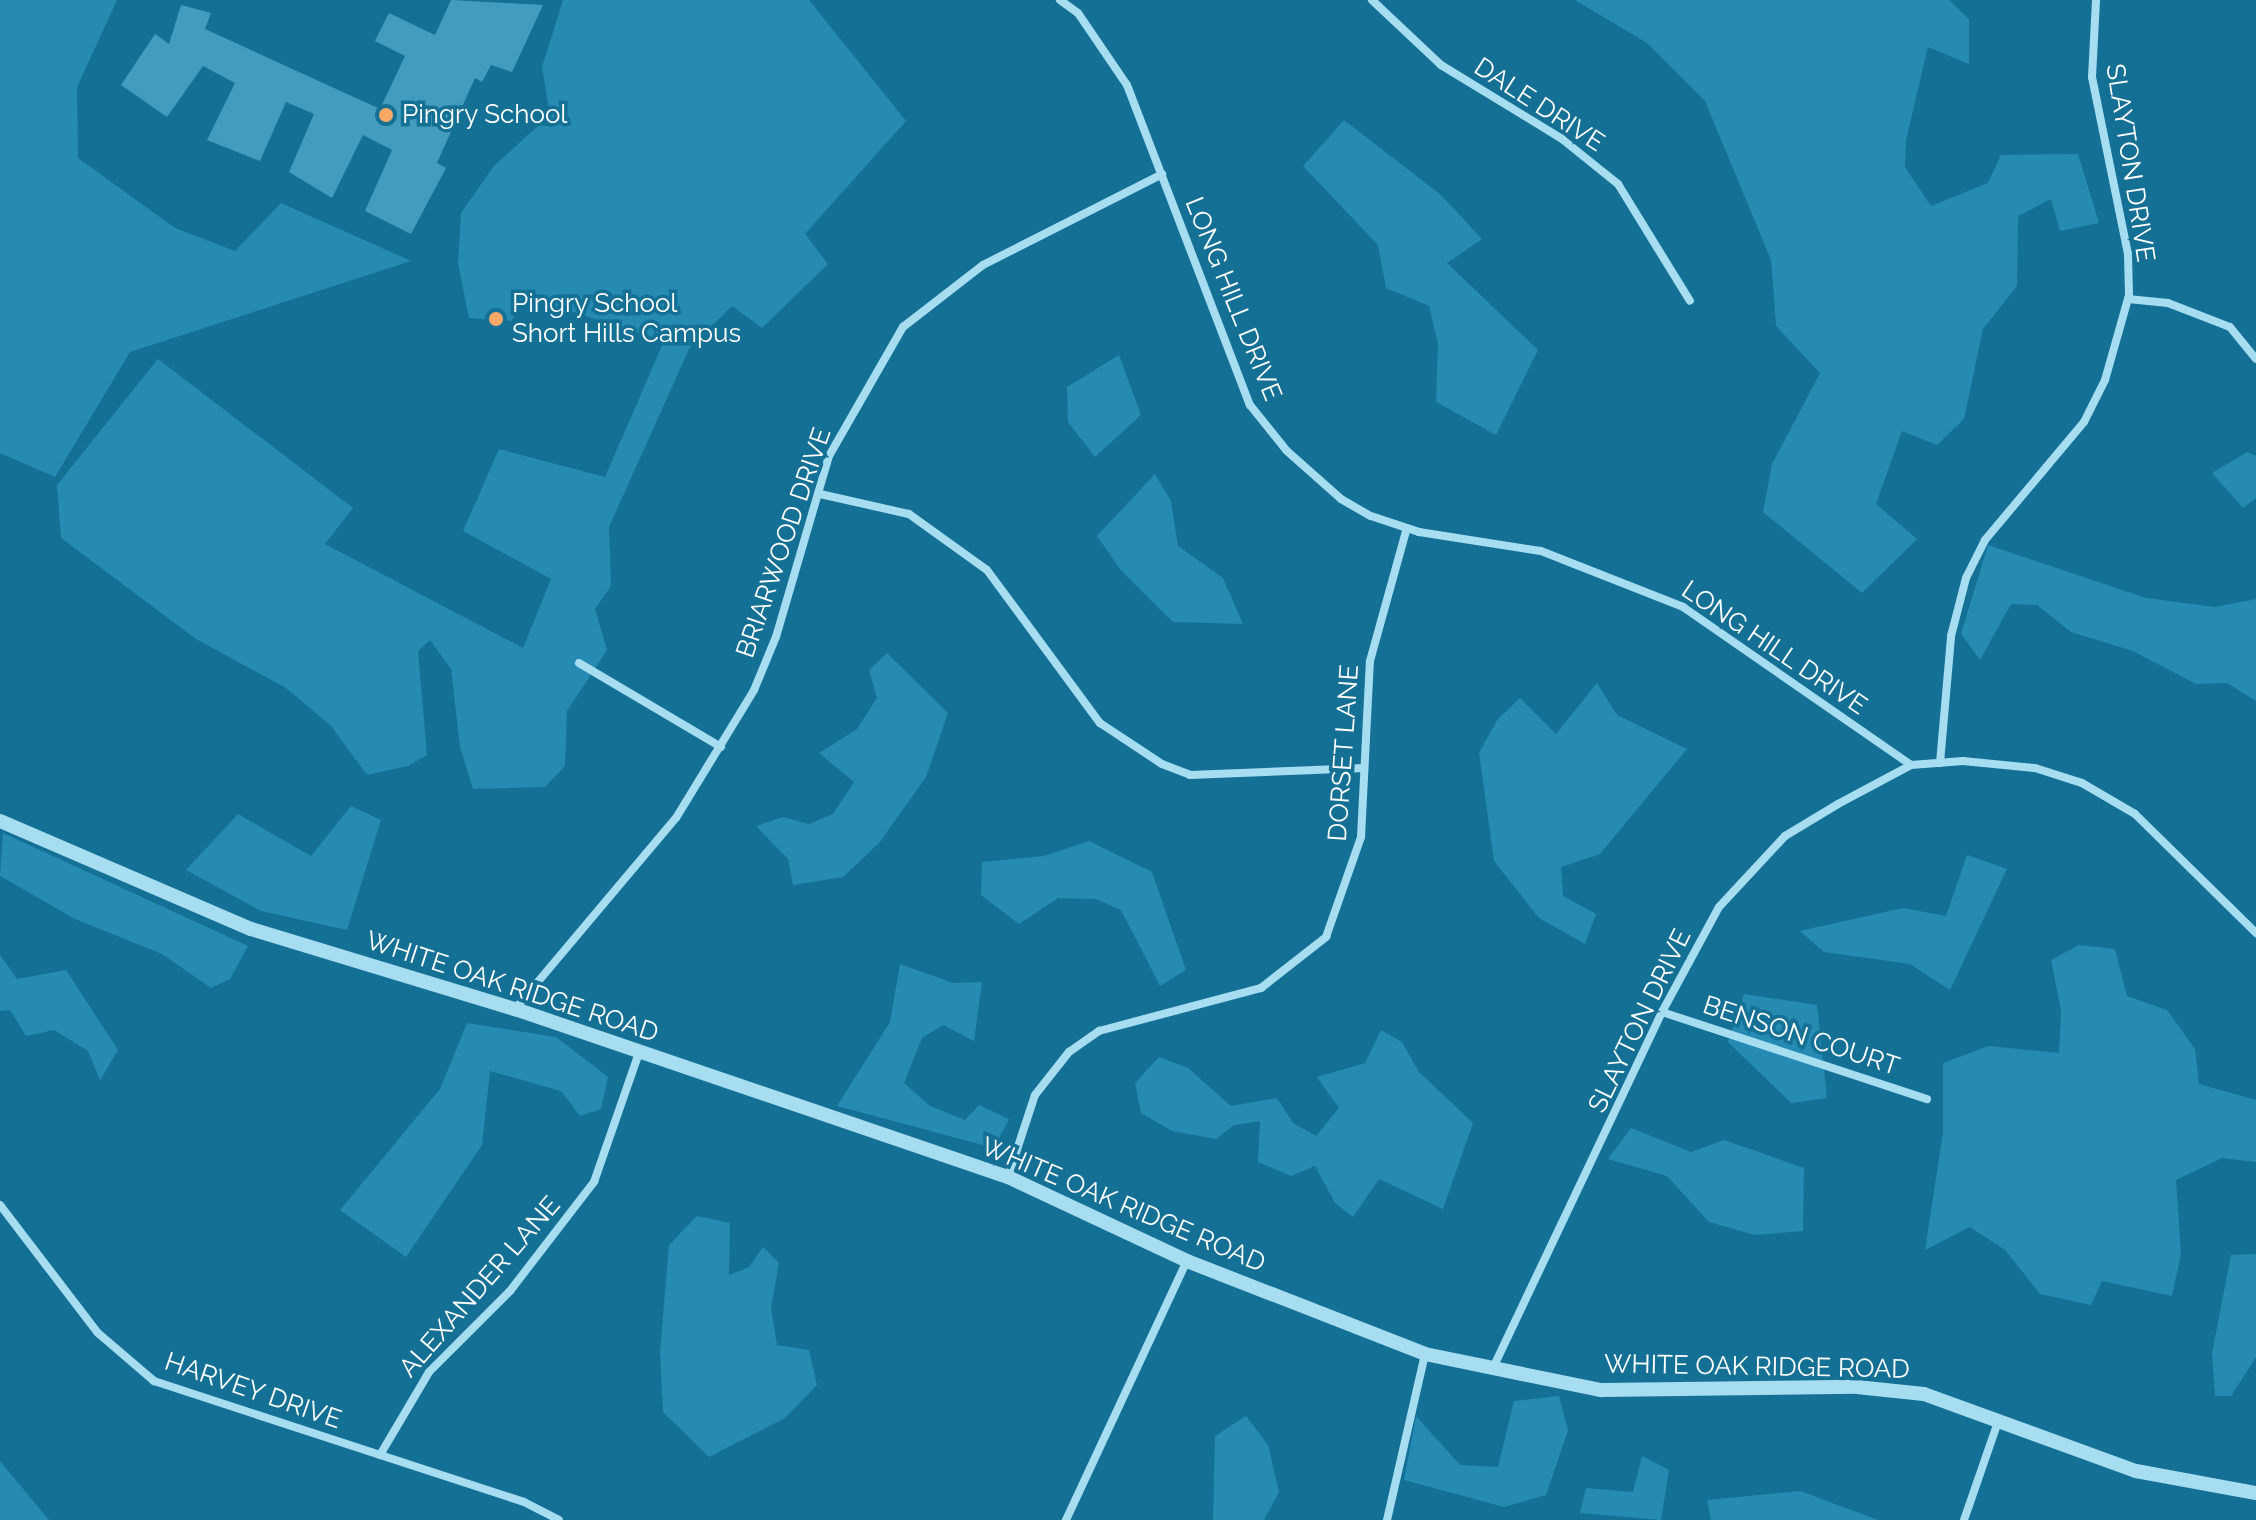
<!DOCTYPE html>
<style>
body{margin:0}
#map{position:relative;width:2256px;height:1520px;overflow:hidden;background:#157095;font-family:Raleway,sans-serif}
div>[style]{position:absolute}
.green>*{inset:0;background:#258bb2}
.building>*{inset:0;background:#439cbe}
.minor>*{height:8px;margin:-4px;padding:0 4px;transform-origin:4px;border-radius:4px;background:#a6ddf1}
.tertiary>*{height:14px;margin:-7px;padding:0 7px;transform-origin:7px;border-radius:7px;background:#a6ddf1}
.dots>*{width:22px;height:22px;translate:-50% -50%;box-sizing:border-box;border:4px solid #157095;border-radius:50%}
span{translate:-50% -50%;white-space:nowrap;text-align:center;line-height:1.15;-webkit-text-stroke:7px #157095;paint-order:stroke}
.street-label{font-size:26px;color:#fff}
.poi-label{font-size:26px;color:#fff}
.left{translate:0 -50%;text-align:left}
</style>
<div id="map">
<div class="green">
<i style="clip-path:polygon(0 0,117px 0,77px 87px,78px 158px,175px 228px,235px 251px,281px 203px,411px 261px,130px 352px,55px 477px,0 453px)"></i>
<i style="clip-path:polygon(563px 0,809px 0,906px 121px,805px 234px,828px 264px,762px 328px,732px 306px,689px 349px,609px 527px,611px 586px,595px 609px,607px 650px,567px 711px,565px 766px,545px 787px,473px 789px,460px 747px,451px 669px,430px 640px,418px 651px,427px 755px,408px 766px,367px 775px,331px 726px,286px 688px,196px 639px,61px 538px,57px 485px,158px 359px,353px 508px,325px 544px,523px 648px,551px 579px,463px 531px,499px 449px,605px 477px,664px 341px,526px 297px,511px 321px,469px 318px,458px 264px,461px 213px,494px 166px,539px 125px,552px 127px,542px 67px)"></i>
<i style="clip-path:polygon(1575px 0,1949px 0,1969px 19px,1969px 64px,1928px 47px,1906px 140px,1905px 167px,1931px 206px,1988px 183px,2001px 155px,2078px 154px,2099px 223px,2060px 231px,2051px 199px,2018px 216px,2017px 286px,1983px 329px,1964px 419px,1937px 445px,1902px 431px,1876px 504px,1917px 539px,1862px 593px,1763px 512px,1772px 464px,1820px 373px,1776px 326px,1771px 260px,1705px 101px,1647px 43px)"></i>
<i style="clip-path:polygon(1344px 120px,1441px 195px,1482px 239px,1447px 263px,1538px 350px,1496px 435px,1436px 402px,1438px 344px,1429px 306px,1386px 288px,1378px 245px,1303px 166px)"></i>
<i style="clip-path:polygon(1119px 355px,1141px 415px,1095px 457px,1068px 422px,1067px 387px)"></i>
<i style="clip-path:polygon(2247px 452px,2256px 456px,2256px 498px,2243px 508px,2212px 473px)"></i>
<i style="clip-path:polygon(1155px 474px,1171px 501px,1178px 546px,1223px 578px,1243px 624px,1173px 622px,1120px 569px,1097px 536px)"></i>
<i style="clip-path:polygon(1988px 545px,2146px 598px,2215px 607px,2256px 599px,2256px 701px,2227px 683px,2196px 684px,2133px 651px,2071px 632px,2037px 605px,2011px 604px,1980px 660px,1961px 634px)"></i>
<i style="clip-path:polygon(887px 653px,948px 713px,926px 777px,879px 843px,843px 877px,793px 885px,788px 859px,756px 826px,783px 817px,809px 824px,833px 814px,854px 782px,819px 753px,857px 729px,877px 698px,869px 670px)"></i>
<i style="clip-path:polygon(1597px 683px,1617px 715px,1687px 749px,1600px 854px,1561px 867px,1563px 896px,1596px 914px,1585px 944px,1539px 918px,1494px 861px,1479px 753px,1497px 720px,1520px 698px,1556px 734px)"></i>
<i style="clip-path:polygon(351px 806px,381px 820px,347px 930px,261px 911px,186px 870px,238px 814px,311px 856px)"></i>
<i style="clip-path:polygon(3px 833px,248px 946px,230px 979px,211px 988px,162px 954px,75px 919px,0 876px)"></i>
<i style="clip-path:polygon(1089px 841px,1152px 872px,1186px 970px,1160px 986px,1121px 910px,1096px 899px,1058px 898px,1019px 924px,981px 895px,982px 862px,1044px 856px)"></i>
<i style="clip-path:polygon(1967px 855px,2007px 869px,1950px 990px,1910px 964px,1824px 952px,1800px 931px,1903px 908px,1946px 916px)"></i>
<i style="clip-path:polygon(2079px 945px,2115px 949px,2127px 996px,2167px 1010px,2195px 1049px,2199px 1084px,2256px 1100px,2256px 1162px,2222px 1158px,2176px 1180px,2181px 1254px,2172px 1296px,2102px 1281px,2091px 1305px,2040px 1294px,2005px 1250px,1970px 1227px,1925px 1250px,1943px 1132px,1943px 1063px,1989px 1046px,2059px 1053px,2061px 1011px,2051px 960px)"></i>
<i style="clip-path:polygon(0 955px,17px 979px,66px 970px,118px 1050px,100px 1080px,88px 1051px,54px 1030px,26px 1036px,10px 1010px,0 1011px)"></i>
<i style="clip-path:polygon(900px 964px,953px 983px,982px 982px,974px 1041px,943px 1025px,922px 1038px,904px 1083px,930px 1106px,965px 1120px,979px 1105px,1009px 1119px,994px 1148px,837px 1106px,890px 1022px)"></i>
<i style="clip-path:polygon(1744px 994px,1817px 1005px,1827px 1098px,1791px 1103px,1728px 1042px)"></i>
<i style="clip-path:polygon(467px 1023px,556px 1037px,608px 1077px,601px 1109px,580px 1116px,561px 1091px,490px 1071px,482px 1145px,406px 1257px,340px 1210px,440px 1089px)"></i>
<i style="clip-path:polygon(1381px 1030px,1402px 1042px,1419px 1072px,1473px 1123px,1443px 1209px,1379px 1179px,1353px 1217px,1335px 1203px,1315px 1166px,1291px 1176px,1258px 1162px,1260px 1121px,1234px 1125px,1216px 1139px,1172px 1131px,1141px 1113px,1135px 1083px,1159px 1057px,1188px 1068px,1231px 1106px,1277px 1098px,1293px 1123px,1316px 1136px,1339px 1108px,1317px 1077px,1365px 1063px)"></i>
<i style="clip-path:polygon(1631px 1128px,1691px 1152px,1724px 1140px,1804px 1168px,1803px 1231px,1755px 1235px,1709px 1222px,1667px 1176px,1608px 1159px)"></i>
<i style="clip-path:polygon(697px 1216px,730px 1223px,729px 1275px,749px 1267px,763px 1247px,779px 1263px,771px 1308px,777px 1345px,809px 1350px,817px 1385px,785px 1418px,709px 1457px,663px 1412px,660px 1353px,669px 1245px)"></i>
<i style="clip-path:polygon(2256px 1254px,2256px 1357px,2231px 1396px,2215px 1396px,2212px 1353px,2231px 1255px)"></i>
<i style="clip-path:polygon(1559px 1396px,1568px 1430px,1546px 1495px,1504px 1507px,1404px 1480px,1416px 1416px,1460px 1465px,1498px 1467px,1514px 1401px)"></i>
<i style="clip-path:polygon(1246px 1416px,1268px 1445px,1279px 1492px,1264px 1520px,1213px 1520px,1215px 1436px)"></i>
<i style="clip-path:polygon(1642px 1456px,1669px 1470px,1661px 1520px,1580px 1513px,1586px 1488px,1633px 1492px)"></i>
<i style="clip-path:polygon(0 1461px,49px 1520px,0 1520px)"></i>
<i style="clip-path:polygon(1800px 1491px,1878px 1520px,1711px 1520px,1707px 1500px)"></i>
</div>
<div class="building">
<i style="clip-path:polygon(451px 0,543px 5px,512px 72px,491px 65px,482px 82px,475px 78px,437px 163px,446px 168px,411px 234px,365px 211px,392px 150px,363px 135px,332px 198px,289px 172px,314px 114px,286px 102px,260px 161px,207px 140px,235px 83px,203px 66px,167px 117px,121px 85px,155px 34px,169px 44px,181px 5px,211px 13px,205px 29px,380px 109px,405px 56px,375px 41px,389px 13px,435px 35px)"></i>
</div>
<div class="minor">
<i style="left:1060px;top:0;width:22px;rotate:36deg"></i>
<i style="left:1078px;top:13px;width:87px;rotate:55.8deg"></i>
<i style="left:1127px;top:85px;width:343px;rotate:69deg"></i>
<i style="left:1250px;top:405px;width:59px;rotate:51.2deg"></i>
<i style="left:1287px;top:451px;width:72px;rotate:41.6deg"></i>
<i style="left:1341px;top:499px;width:34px;rotate:30deg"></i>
<i style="left:1371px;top:516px;width:51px;rotate:18.4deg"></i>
<i style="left:1419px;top:532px;width:123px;rotate:8.9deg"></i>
<i style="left:1541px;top:551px;width:153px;rotate:21.5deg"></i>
<i style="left:1683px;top:607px;width:277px;rotate:34.7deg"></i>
<i style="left:1372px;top:0;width:95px;rotate:43.3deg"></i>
<i style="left:1441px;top:65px;width:142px;rotate:31.4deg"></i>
<i style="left:1562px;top:139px;width:72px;rotate:38.8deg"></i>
<i style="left:1618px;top:184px;width:137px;rotate:58.4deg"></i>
<i style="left:2128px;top:299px;width:40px;rotate:5.7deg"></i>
<i style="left:2168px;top:303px;width:66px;rotate:21.2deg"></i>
<i style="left:2230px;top:327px;width:41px;rotate:50.9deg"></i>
<i style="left:820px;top:494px;width:91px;rotate:12.7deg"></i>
<i style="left:909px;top:514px;width:96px;rotate:35.7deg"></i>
<i style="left:987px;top:570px;width:190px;rotate:53.6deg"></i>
<i style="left:1100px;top:723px;width:74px;rotate:33.5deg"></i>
<i style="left:1162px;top:764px;width:30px;rotate:21deg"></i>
<i style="left:1190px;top:775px;width:174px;rotate:-2.3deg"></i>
<i style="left:579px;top:663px;width:165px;rotate:30.6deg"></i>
<i style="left:1940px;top:763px;width:127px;rotate:-85deg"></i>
<i style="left:1951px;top:636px;width:60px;rotate:-75.5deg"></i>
<i style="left:1966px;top:578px;width:42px;rotate:-63.4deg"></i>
<i style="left:1985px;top:540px;width:154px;rotate:-50deg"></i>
<i style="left:2084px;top:422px;width:47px;rotate:-63.4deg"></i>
<i style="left:2105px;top:380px;width:88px;rotate:-74.2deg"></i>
<i style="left:2129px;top:295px;width:41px;rotate:-91.4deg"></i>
<i style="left:2128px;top:254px;width:181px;rotate:-101.5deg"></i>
<i style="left:2092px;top:77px;width:77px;rotate:-87deg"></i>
<i style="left:515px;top:1009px;width:250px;rotate:-49.9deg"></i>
<i style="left:676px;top:818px;width:150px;rotate:-58.6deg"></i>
<i style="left:754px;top:690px;width:57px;rotate:-67.5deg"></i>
<i style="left:776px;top:637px;width:189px;rotate:-73.7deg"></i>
<i style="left:829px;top:456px;width:149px;rotate:-60.2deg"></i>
<i style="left:903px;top:327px;width:101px;rotate:-37.8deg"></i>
<i style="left:983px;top:265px;width:201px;rotate:-26.9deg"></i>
<i style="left:1662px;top:1012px;width:279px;rotate:18.2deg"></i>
<i style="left:1008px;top:1177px;width:86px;rotate:-71.8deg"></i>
<i style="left:1035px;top:1095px;width:55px;rotate:-51.7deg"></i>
<i style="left:1069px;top:1052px;width:37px;rotate:-35deg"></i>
<i style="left:1099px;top:1031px;width:168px;rotate:-14.9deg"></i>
<i style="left:1261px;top:988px;width:83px;rotate:-38.1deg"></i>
<i style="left:1326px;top:937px;width:106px;rotate:-70.7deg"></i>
<i style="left:1361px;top:837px;width:176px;rotate:-87.1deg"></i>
<i style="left:1370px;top:661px;width:138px;rotate:-74.5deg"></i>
<i style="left:0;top:1205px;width:161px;rotate:52.6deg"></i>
<i style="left:98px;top:1333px;width:74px;rotate:40.6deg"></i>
<i style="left:154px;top:1381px;width:389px;rotate:18.1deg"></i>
<i style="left:524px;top:1502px;width:39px;rotate:27deg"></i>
<i style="left:1492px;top:1370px;width:396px;rotate:-64.6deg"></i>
<i style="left:1662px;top:1012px;width:119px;rotate:-61.5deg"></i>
<i style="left:1719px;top:907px;width:97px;rotate:-47.1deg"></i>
<i style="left:1785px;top:836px;width:62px;rotate:-31.1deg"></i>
<i style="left:1838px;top:804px;width:83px;rotate:-28.1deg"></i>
<i style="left:1911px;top:765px;width:52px;rotate:-4.4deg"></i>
<i style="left:1963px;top:761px;width:72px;rotate:5.6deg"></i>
<i style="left:2035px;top:768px;width:49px;rotate:17.7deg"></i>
<i style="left:2082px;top:783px;width:61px;rotate:30.3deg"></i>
<i style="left:2135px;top:814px;width:170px;rotate:44.5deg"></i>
<i style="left:380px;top:1455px;width:96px;rotate:-59.4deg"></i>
<i style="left:429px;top:1372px;width:115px;rotate:-45deg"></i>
<i style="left:510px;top:1291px;width:138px;rotate:-52.4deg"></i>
<i style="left:594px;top:1182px;width:137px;rotate:-70.8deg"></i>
<i style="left:1066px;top:1520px;width:286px;rotate:-65deg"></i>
<i style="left:1387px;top:1520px;width:170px;rotate:-77.1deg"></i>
<i style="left:1964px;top:1520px;width:104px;rotate:-70.9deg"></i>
</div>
<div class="tertiary">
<i style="left:0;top:821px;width:273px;rotate:23.3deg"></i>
<i style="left:251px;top:929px;width:276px;rotate:16.9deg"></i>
<i style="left:515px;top:1009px;width:521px;rotate:18.82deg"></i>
<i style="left:1008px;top:1177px;width:198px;rotate:25.1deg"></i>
<i style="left:1187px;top:1261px;width:256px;rotate:21.3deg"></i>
<i style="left:1425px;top:1354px;width:180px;rotate:11.6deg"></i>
<i style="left:1601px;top:1390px;width:256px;rotate:-0.7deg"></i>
<i style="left:1857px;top:1387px;width:67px;rotate:6deg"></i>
<i style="left:1924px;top:1394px;width:226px;rotate:20deg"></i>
<i style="left:2136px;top:1471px;width:122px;rotate:10.4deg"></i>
</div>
<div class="dots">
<i style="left:386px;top:115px;background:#ffa967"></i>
<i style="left:496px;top:319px;background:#ffa967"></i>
</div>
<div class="street-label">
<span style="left:1539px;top:105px;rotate:33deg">DALE DRIVE</span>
<span style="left:2130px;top:163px;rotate:81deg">SLAYTON DRIVE</span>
<span style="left:1233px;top:299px;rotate:68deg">LONG HILL DRIVE</span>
<span style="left:784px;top:543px;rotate:-71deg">BRIARWOOD DRIVE</span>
<span style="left:1774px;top:648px;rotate:34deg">LONG HILL DRIVE</span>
<span style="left:1344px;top:753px;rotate:-86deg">DORSET LANE</span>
<span style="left:512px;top:987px;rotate:18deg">WHITE OAK RIDGE ROAD</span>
<span style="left:1640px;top:1021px;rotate:-64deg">SLAYTON DRIVE</span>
<span style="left:1801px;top:1036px;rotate:18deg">BENSON COURT</span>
<span style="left:1123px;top:1205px;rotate:23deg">WHITE OAK RIDGE ROAD</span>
<span style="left:480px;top:1287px;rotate:-49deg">ALEXANDER LANE</span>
<span style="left:1757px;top:1367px;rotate:1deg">WHITE OAK RIDGE ROAD</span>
<span style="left:253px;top:1391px;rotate:19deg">HARVEY DRIVE</span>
</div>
<div class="poi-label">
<span class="left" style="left:402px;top:115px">Pingry School</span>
<span class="left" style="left:512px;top:319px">Pingry School<br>Short Hills Campus</span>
</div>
</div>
